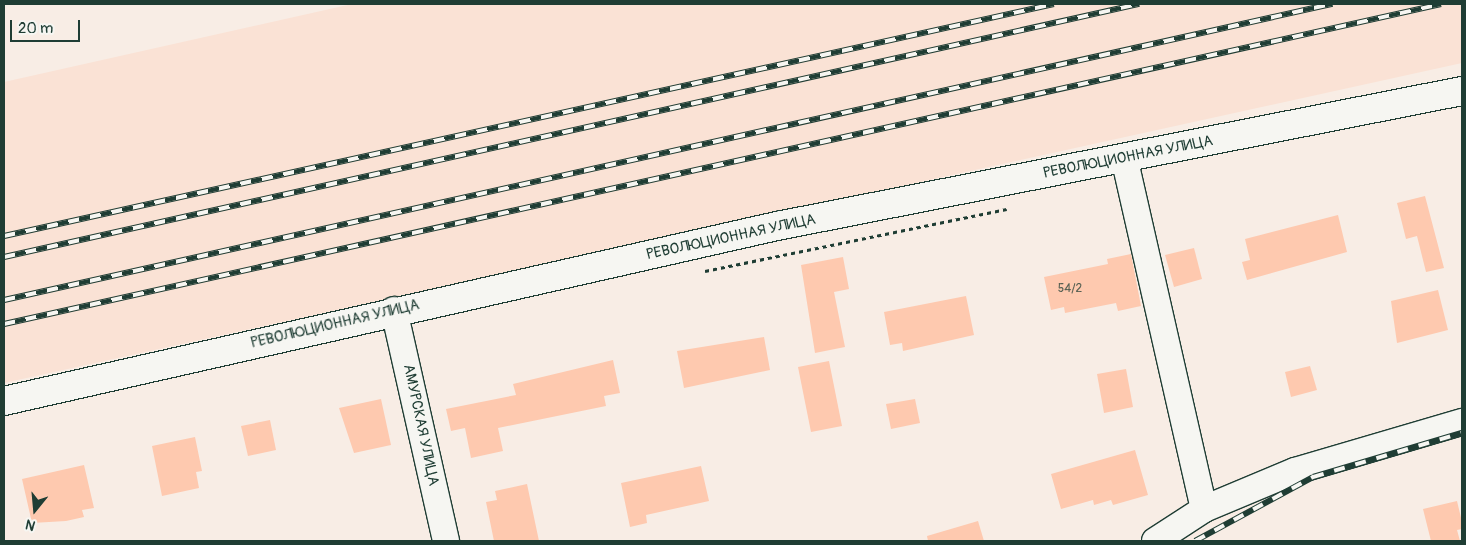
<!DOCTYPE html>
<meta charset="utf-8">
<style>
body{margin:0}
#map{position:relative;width:1466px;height:545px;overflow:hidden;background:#f8ede5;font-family:Pangolin,sans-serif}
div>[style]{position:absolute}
.built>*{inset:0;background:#fae2d5}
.building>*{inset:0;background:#fec9af}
.path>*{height:3px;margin-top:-1.5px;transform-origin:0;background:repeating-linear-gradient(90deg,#1f3d34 0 4px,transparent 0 8px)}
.roads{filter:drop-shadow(1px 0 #1f3d34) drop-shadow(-1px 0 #1f3d34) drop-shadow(0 1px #1f3d34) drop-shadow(0 -1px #1f3d34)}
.minor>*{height:26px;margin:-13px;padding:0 13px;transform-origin:13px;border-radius:13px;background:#f6f6f2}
.secondary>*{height:28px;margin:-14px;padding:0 14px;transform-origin:14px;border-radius:14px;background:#f6f6f2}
.rail>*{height:5.5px;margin-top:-2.75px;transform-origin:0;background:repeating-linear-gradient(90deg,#f6f6f2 0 11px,#1f3d34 0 22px);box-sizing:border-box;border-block:1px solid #1f3d34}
span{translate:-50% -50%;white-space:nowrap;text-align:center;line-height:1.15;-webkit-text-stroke:4.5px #f6f6f2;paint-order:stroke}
.number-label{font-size:12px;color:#576053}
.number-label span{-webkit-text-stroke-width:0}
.street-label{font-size:15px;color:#1f3d34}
.frame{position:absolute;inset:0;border:5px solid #1f3d34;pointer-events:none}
.north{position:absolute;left:10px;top:485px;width:50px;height:50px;-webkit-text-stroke:4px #f6f6f2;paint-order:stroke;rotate:197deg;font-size:14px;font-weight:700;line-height:20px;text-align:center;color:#1f3d34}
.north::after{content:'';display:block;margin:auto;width:18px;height:22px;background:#1f3d34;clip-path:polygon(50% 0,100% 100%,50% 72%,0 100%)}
.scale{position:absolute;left:10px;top:20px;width:70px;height:22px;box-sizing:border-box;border:2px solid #1f3d34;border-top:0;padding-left:6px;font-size:15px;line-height:18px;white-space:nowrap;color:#1f3d34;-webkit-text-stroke:4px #f6f6f2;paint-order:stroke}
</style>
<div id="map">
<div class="built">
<i style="clip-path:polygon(352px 4px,1462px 4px,1462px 63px,4px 383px,4px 82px)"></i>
</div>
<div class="building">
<i style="clip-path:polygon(1425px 196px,1444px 268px,1426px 272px,1417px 236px,1406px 239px,1397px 203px)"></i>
<i style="clip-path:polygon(1338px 215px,1347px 252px,1247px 280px,1242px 262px,1250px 260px,1245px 239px)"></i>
<i style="clip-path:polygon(1194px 248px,1202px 279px,1174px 287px,1165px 255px)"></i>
<i style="clip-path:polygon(1131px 254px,1141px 306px,1118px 311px,1116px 303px,1065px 313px,1064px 307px,1051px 310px,1044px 277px,1108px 264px,1107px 259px)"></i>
<i style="clip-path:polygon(843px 257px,849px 289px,834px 292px,845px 347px,815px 353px,801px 265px)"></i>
<i style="clip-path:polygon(1438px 290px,1448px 330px,1397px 343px,1391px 301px)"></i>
<i style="clip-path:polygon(966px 296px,974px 335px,903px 351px,902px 343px,890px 345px,884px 312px)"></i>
<i style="clip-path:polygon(764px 337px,770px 370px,684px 388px,677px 351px)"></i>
<i style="clip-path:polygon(613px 360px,620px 393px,604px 396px,606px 406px,498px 428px,503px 451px,471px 458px,465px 428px,451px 431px,446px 409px,516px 395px,513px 384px)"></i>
<i style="clip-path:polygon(829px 361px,842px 426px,811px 432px,798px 367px)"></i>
<i style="clip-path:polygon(1310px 366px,1317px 390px,1291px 397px,1285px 372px)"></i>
<i style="clip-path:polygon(1126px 369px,1133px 407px,1104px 413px,1097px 374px)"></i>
<i style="clip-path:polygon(381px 399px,391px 445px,354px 453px,339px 408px)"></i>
<i style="clip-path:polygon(915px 399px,920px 423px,891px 429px,886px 404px)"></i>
<i style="clip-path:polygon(270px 420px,276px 450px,248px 456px,241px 426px)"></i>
<i style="clip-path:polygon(195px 437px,202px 471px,196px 472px,199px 488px,162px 496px,152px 446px)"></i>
<i style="clip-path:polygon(1135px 450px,1148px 495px,1113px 505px,1111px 500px,1094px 505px,1093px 500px,1061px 509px,1051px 474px)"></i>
<i style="clip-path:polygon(84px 465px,94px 508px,82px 510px,84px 517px,66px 521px,32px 523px,22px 479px)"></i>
<i style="clip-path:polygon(701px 466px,709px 501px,646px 515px,647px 523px,630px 527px,621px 483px)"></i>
<i style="clip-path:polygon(527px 484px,539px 541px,494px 541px,486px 502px,497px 500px,495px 491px)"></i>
<i style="clip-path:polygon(1457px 501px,1462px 522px,1462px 529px,1457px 530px,1460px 541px,1431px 541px,1423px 509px)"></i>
<i style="clip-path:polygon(978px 521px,984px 541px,928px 541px,927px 536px)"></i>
</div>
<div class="path">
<i style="left:705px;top:271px;width:308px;rotate:-11.6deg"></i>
</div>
<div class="roads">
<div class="minor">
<i style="left:1124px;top:157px;width:361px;rotate:77.2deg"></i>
<i style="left:394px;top:310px;width:237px;rotate:77.3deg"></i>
<i style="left:1155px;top:541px;width:59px;rotate:-33.1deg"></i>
<i style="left:1204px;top:509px;width:99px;rotate:-22.7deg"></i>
<i style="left:1295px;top:471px;width:174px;rotate:-16.4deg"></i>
</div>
<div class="secondary">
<i style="left:4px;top:401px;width:793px;rotate:-12.76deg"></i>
<i style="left:777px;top:226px;width:698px;rotate:-11.15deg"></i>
</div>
</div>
<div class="rail">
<i style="left:4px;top:236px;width:1075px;rotate:-12.46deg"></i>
<i style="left:4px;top:257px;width:1163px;rotate:-12.57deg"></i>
<i style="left:4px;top:300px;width:1361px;rotate:-12.57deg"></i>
<i style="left:4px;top:324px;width:1472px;rotate:-12.55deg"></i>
<i style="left:1195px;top:541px;width:134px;rotate:-28.5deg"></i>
<i style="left:1313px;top:477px;width:155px;rotate:-16.5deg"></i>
</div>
<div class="number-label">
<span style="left:1070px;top:289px">54/2</span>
</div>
<div class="street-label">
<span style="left:1128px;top:157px;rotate:-11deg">РЕВОЛЮЦИОННАЯ УЛИЦА</span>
<span style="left:731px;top:237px;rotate:-12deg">РЕВОЛЮЦИОННАЯ УЛИЦА</span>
<span style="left:335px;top:324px;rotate:-13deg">РЕВОЛЮЦИОННАЯ УЛИЦА</span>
<span style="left:421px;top:425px;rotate:78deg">АМУРСКАЯ УЛИЦА</span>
</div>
<div class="frame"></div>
<div class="north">N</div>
<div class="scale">20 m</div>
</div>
